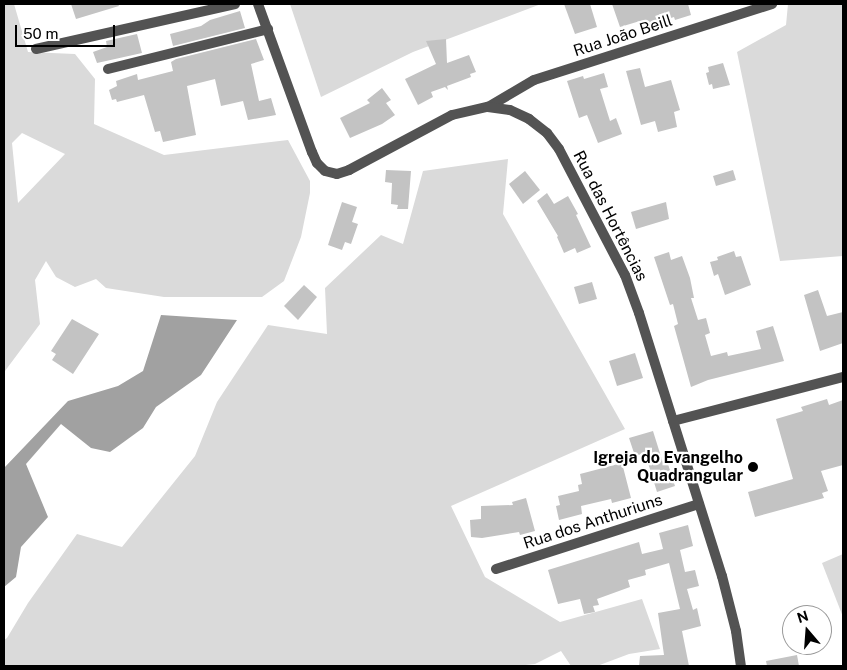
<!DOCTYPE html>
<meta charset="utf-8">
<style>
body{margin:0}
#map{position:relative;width:847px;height:670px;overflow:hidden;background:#fff;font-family:"Public Sans",sans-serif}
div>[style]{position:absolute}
.green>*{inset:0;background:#dadada}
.water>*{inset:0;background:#a1a1a1}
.building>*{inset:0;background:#c3c3c3}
.minor>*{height:10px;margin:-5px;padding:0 5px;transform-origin:5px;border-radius:5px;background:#535353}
.tertiary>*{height:10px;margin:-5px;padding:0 5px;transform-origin:5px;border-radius:5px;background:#535353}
.dots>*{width:14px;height:14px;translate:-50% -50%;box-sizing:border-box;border:2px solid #fff;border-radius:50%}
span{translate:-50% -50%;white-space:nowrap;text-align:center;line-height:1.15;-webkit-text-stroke:4.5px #fff;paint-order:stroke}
.street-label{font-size:16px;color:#000}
.poi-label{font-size:16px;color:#000;font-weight:700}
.right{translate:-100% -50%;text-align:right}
.frame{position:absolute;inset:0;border:5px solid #000;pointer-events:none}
.north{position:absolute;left:782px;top:605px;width:50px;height:50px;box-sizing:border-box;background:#fff;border:1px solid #999;border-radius:50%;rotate:342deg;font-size:14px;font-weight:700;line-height:20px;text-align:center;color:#000}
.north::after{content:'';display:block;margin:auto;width:18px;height:22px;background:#000;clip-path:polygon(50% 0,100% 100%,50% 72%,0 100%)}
.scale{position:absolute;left:15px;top:25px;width:100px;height:22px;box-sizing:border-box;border:2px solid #000;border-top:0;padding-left:6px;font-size:15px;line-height:18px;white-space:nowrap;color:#000;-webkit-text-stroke:4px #fff;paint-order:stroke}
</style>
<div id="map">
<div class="green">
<i style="clip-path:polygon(evenodd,4px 4px,14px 4px,28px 52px,75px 54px,95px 79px,94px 124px,164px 155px,288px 140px,310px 181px,310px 193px,301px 237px,284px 281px,262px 297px,164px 297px,106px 288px,96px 279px,75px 287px,56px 277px,46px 261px,35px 280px,40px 324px,5px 371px,4px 377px,4px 4px,22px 133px,65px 154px,18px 203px,12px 143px,22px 133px)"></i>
<i style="clip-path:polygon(290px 4px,541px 4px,413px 52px,321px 97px)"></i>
<i style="clip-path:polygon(788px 4px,843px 4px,843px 256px,780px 261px,737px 52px,786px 25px)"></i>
<i style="clip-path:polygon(508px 159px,503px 214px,625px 429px,451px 506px,485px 577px,560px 622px,642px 599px,660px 649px,629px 654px,597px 666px,571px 666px,561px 651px,535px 664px,516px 666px,4px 666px,4px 640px,7px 638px,28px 603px,77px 534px,122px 547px,195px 456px,217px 402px,268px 325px,327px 334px,325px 288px,381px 235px,403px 244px,423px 171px)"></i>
<i style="clip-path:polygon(843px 554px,843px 617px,822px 563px)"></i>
</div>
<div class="water">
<i style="clip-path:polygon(161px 315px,237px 320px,201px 375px,156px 407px,143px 428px,110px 452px,91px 448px,61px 424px,26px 464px,48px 517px,21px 547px,16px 577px,4px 587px,4px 468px,68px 401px,118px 386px,143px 371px)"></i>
</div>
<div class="building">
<i style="clip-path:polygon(71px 4px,118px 4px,119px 6px,76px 19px)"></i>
<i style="clip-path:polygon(564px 4px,590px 4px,597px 27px,575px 34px)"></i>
<i style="clip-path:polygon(612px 4px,688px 4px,691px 15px,675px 20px,674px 17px,642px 28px,640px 21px,620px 27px)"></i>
<i style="clip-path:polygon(240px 11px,245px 28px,173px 46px,170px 34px,201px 26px,210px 20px)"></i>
<i style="clip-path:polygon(137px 34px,142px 53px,97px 63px,93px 52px,107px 47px,106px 41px)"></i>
<i style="clip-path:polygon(256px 39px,264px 60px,251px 64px,259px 101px,271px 98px,276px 115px,248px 120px,243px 101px,221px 106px,215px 79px,187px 86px,196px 135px,163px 142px,160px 131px,155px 132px,144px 95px,117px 102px,116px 99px,112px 100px,109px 90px,117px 86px,116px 81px,137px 74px,138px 80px,173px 71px,171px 62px,176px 59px)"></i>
<i style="clip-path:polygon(446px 39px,447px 63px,469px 55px,476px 72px,470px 74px,471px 77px,447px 86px,448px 90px,445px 87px,431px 92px,433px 97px,418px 105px,405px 79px,436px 64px,426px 41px)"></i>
<i style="clip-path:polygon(723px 63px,730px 85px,713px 89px,712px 84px,709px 85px,706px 73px,709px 72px,708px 67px)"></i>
<i style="clip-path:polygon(640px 68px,645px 87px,671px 80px,680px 110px,674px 112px,677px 127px,658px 132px,655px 121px,641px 125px,626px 71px)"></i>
<i style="clip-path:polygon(604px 73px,608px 87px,600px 89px,610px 121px,616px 118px,622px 134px,598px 143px,587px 115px,579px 118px,567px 81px,583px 76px,584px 79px)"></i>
<i style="clip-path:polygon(382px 88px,391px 100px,386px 103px,395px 115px,382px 124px,350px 138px,340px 118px,370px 103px,367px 100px)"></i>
<i style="clip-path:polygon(386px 170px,411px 171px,408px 209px,397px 209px,398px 205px,391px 204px,392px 183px,385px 182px)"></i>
<i style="clip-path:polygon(733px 170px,736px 180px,716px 186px,713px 176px)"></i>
<i style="clip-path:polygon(525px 171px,540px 190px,523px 204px,509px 184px)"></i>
<i style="clip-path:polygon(547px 193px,554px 204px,568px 196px,578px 214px,576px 215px,591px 247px,577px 253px,575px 248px,564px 253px,557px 237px,558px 236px,537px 201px)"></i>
<i style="clip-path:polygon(342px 202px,357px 207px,352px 222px,358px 224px,351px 244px,345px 242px,342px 250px,328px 245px)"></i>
<i style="clip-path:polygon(666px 202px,669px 219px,636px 229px,631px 212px)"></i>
<i style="clip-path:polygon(734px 251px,736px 257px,741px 256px,751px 285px,725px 295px,718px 274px,714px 276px,710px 262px,718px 260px,717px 257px)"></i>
<i style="clip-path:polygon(669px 252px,671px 260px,682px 256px,690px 278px,694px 298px,691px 298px,698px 320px,706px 318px,710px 333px,705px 335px,711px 356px,727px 352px,728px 356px,761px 349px,756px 331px,773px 326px,784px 361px,708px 380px,691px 387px,674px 326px,678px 324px,673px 304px,670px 305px,654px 257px)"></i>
<i style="clip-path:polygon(592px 282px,597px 299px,579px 304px,574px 287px)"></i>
<i style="clip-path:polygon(304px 285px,317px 297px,298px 320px,284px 306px)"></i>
<i style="clip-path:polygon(818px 290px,827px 316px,843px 312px,843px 343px,820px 351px,804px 295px)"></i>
<i style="clip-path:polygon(72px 319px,99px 334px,73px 374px,52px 360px,56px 354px,51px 351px)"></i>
<i style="clip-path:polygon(635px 353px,643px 378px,617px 386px,609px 361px)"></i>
<i style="clip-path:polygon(827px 399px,829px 405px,843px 400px,843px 465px,821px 471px,828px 491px,822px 493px,824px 498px,755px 517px,748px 492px,793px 479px,776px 419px,803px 411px,801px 407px)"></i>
<i style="clip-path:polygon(653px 431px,663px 463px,667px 461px,675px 486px,657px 492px,645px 453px,635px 456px,629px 438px)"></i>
<i style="clip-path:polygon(622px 463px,631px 498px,612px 503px,611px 499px,581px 506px,582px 514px,559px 520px,556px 506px,560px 505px,558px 496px,579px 491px,578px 485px,582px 484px,580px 474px)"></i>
<i style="clip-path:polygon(526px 498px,535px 531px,520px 535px,519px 532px,482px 538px,471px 537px,470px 520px,481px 519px,481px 506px,513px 505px,512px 502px)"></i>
<i style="clip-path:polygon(688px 525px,693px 546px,680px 550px,685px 572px,695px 570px,699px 586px,687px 589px,693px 610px,697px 608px,701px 626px,682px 631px,689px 666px,639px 666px,640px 656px,664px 655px,658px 613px,680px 609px,669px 563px,645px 570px,646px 575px,628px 580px,630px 587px,597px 599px,599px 605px,593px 606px,595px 612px,584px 614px,580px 599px,558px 604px,548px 570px,639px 542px,642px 554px,663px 549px,659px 533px)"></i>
<i style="clip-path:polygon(797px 655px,799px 666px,767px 666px,766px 661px)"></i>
</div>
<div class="minor">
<i style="left:36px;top:49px;width:204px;rotate:-12.7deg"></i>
<i style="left:108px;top:69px;width:165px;rotate:-14deg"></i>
<i style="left:488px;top:107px;width:53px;rotate:-30.4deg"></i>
<i style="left:534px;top:80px;width:250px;rotate:-17.7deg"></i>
<i style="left:673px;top:421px;width:176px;rotate:-14.5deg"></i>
<i style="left:496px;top:569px;width:213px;rotate:-17.8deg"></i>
</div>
<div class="tertiary">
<i style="left:258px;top:4px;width:158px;rotate:70deg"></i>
<i style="left:312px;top:152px;width:12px;rotate:66deg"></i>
<i style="left:317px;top:163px;width:11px;rotate:45deg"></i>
<i style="left:325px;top:171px;width:12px;rotate:14deg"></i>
<i style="left:337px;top:174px;width:13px;rotate:-18deg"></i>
<i style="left:349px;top:170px;width:117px;rotate:-28.1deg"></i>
<i style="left:452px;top:115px;width:37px;rotate:-13deg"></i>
<i style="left:488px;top:107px;width:22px;rotate:8deg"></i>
<i style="left:510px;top:110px;width:21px;rotate:25deg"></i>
<i style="left:529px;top:119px;width:23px;rotate:38deg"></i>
<i style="left:547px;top:133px;width:20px;rotate:53deg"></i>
<i style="left:559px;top:149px;width:142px;rotate:62.4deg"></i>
<i style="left:625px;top:275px;width:40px;rotate:69.8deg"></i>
<i style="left:639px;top:313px;width:276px;rotate:72.5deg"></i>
<i style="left:722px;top:576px;width:57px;rotate:75.7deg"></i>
<i style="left:736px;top:631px;width:35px;rotate:82deg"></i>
</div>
<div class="dots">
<i style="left:753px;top:467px;background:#000"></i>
</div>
<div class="street-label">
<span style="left:623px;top:36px;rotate:-18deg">Rua João Beill</span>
<span style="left:610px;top:216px;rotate:63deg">Rua das Hortências</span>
<span style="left:593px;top:522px;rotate:-18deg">Rua dos Anthuriuns</span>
</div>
<div class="poi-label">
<span class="right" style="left:743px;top:467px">Igreja do Evangelho<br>Quadrangular</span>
</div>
<div class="frame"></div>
<div class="north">N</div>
<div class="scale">50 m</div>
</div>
